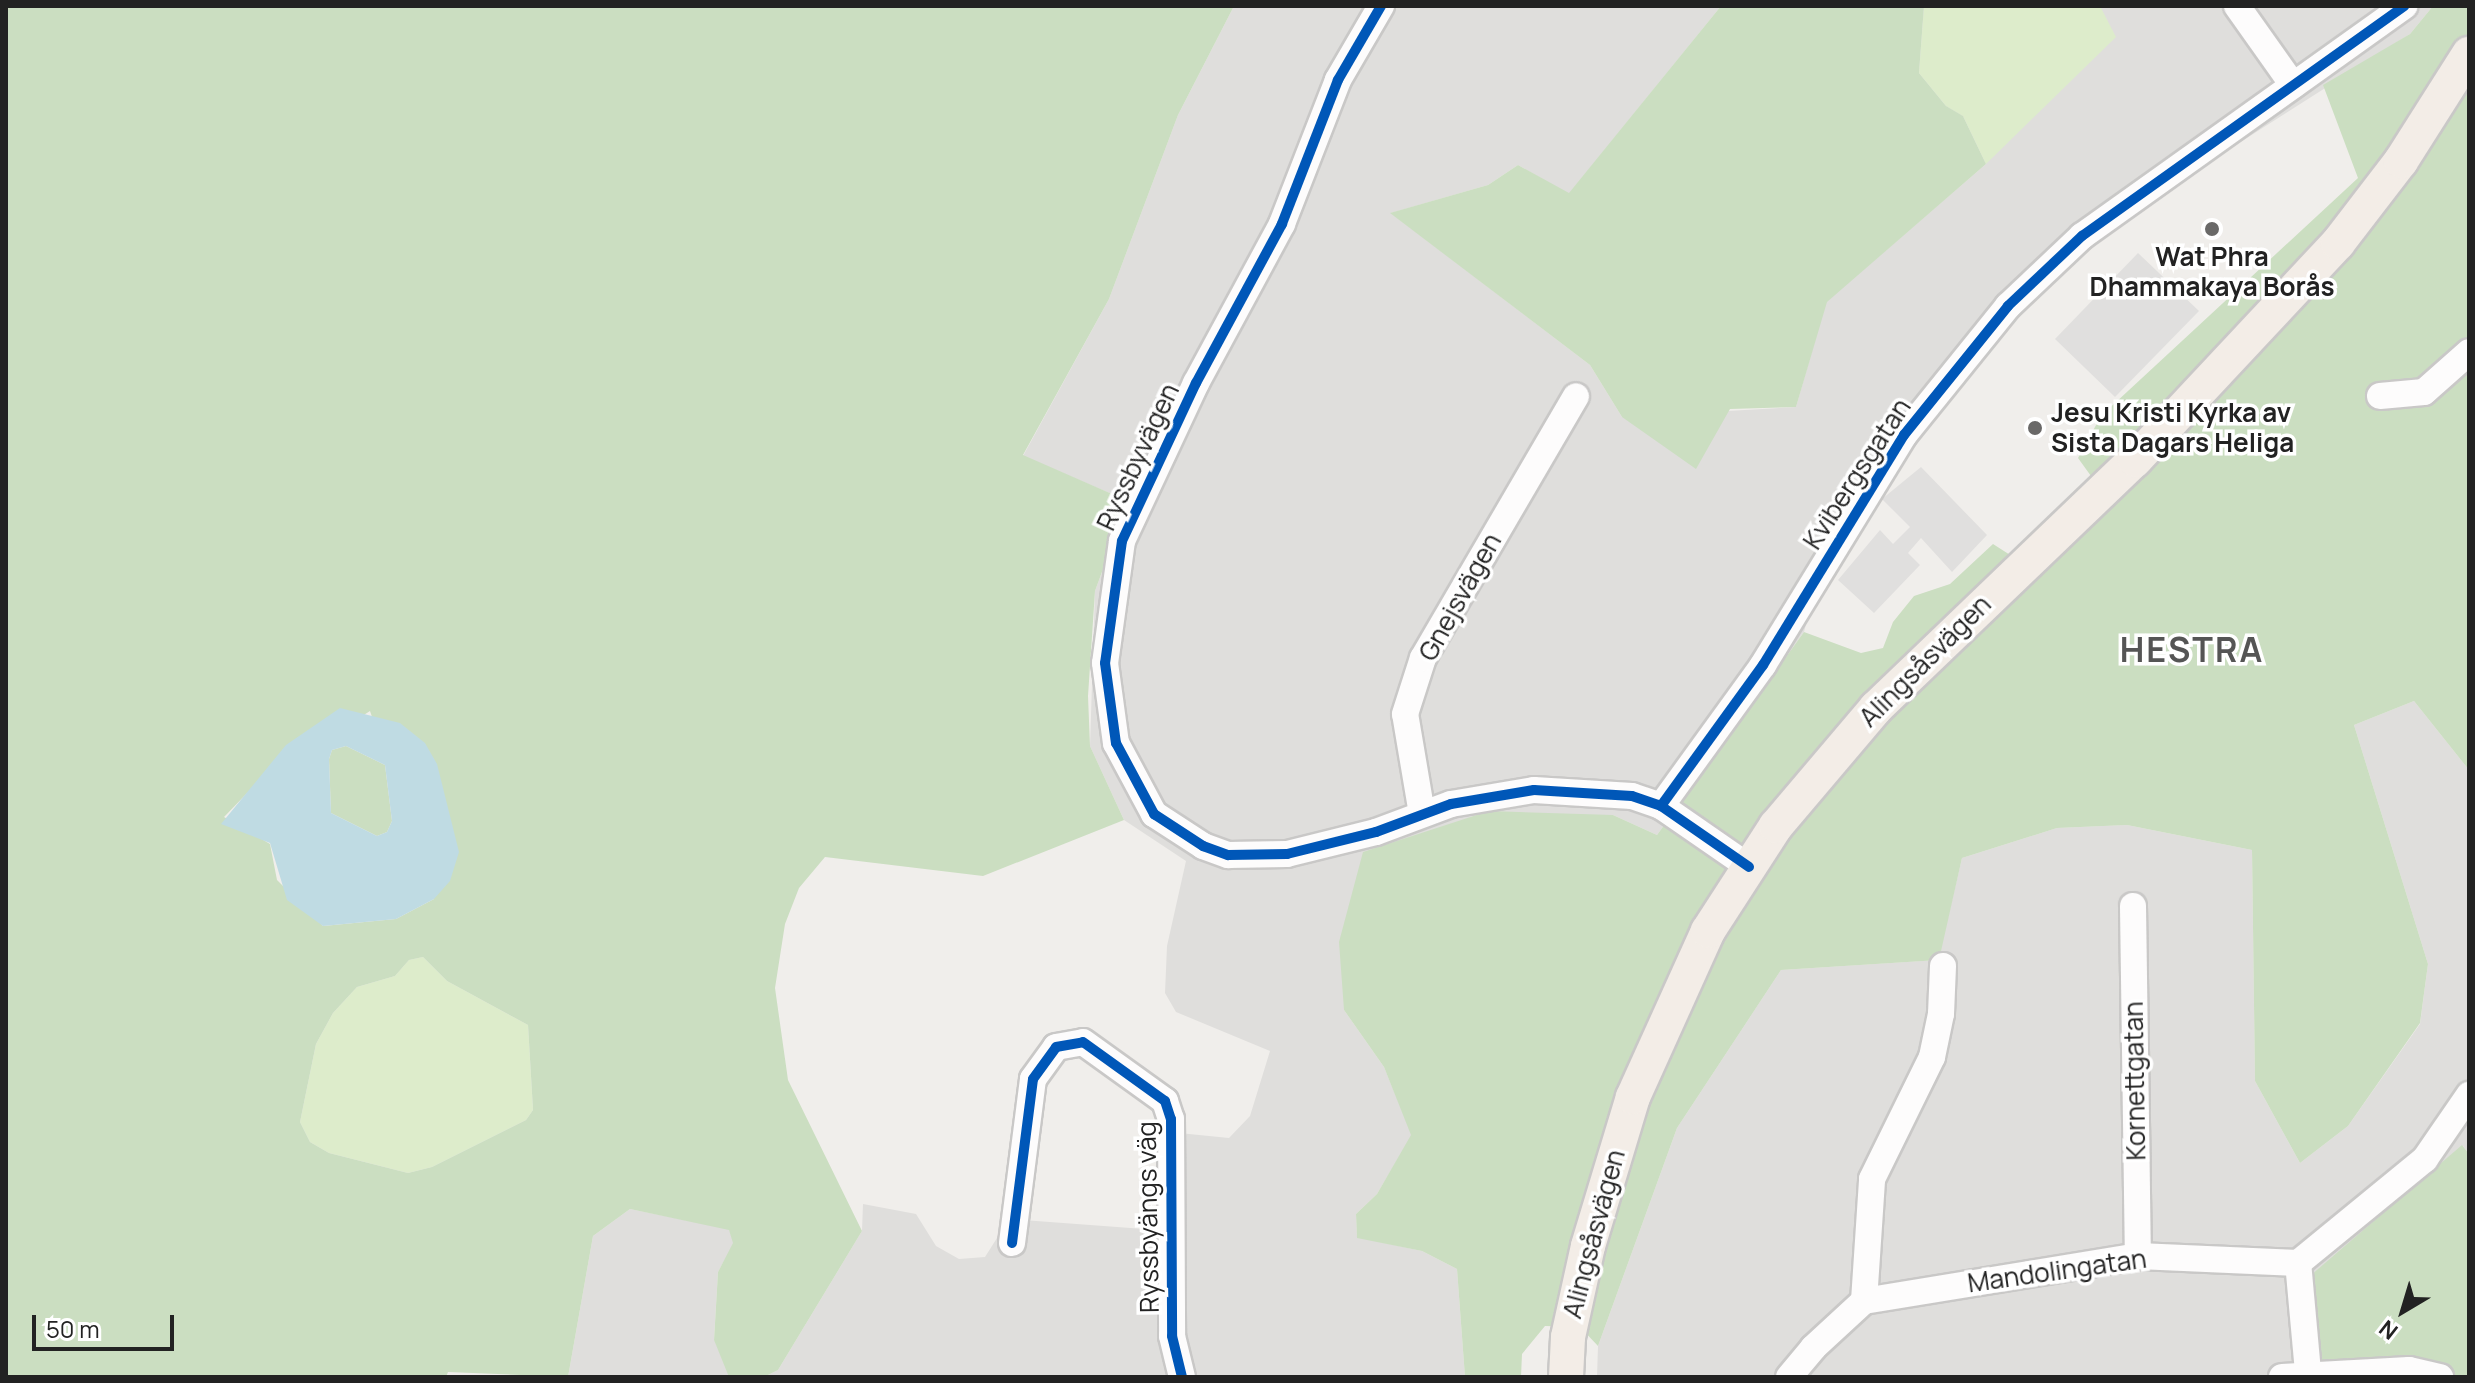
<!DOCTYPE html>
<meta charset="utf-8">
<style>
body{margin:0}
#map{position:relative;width:2475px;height:1383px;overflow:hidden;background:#f0eeeb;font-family:Manrope,sans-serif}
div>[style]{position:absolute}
.residential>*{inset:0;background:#dfdedc}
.grass>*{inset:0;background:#ddeccb}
.forest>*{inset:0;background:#cbdec1}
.parking>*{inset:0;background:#e0dfde}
.water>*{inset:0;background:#bfdbe3}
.roads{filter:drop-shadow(2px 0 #c9c8c7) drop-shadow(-2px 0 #c9c8c7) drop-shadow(0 2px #c9c8c7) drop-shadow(0 -2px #c9c8c7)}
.minor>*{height:26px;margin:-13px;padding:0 13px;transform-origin:13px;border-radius:13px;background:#fdfcfc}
.major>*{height:34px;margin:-17px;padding:0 17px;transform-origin:17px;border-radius:17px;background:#f3ede7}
.cycleway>*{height:10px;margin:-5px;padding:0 5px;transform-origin:5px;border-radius:5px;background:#0057b8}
.dots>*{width:22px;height:22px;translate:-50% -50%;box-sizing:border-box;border:4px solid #fff;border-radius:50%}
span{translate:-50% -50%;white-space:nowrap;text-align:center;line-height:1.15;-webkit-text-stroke:7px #fff;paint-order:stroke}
.poi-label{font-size:26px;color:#222;font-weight:700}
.left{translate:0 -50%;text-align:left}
.street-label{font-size:26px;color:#222}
.district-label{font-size:34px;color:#555;font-weight:700;letter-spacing:2px}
.frame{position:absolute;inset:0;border:8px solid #222;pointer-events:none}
.north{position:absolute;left:2363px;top:1271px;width:80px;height:80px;-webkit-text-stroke:6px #fff;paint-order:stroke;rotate:218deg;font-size:22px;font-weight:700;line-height:32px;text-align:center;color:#222}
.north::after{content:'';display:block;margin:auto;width:28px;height:36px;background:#222;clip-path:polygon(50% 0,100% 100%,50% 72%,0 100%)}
.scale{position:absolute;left:32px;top:1315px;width:142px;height:36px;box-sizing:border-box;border:4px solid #222;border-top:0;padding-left:10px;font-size:24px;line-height:28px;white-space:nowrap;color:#222;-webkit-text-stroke:6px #fff;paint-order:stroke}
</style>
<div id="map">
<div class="residential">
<i style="clip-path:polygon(1234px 6px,1721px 6px,1569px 194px,1518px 165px,1488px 185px,1391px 213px,1590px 365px,1622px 417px,1796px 407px,1826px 302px,1986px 164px,1976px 135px,1963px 116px,1946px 106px,1923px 33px,1924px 6px,2433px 6px,2410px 34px,2118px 220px,1968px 359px,1811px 604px,1804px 632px,1657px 835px,1613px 815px,1344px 1010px,1384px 1067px,1412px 1135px,1377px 1194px,1356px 1214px,1357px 1237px,1422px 1251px,1457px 1269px,1465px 1377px,764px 1377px,778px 1370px,862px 1231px,863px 1204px,916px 1214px,936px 1246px,959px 1259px,985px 1257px,1009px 1219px,1171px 1231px,1169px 1132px,1229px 1138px,1250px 1116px,1270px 1051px,1176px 1012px,1165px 993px,1167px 946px,1186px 861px,1124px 820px,1090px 746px,1095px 591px,1128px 501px,1023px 456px,1109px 299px,1178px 115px)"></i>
<i style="clip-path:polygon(2414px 701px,2469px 770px,2469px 1154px,2463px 1146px,2312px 1377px,1597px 1377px,1598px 1346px,1677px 1128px,1781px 970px,1938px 960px,1962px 858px,2057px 828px,2127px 825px,2252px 850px,2255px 1081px,2300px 1163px,2348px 1126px,2420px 1024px,2428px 964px,2354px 725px)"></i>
<i style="clip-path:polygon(630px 1209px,729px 1229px,734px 1243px,718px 1272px,714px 1339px,730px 1377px,568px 1377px,593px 1236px)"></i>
</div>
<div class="grass">
<i style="clip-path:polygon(1924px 6px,2100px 6px,2116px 37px,1986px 164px,1963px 116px,1946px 106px,1919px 73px)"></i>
<i style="clip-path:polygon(423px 957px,447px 981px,528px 1025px,533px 1110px,526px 1120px,432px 1167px,408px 1173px,329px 1153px,310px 1142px,300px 1122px,316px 1044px,333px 1013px,357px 987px,395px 976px,409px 960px)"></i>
</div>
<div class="forest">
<i style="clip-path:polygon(evenodd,6px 6px,1234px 6px,1178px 115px,1109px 299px,1023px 455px,1128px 501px,1095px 591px,1088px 696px,1090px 746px,1124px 820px,983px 876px,825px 857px,799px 888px,785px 924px,775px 988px,788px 1080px,862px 1231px,778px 1370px,764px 1377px,729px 1377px,714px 1340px,718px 1272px,733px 1243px,729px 1230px,630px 1209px,593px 1236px,568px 1377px,448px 1372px,446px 1377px,6px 1377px,6px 6px,370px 711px,434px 899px,396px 919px,323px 926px,277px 880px,270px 844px,224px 817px,255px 785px,370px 711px,6px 6px,423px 957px,447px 981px,528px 1025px,533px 1110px,526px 1120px,432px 1167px,408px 1173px,329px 1153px,310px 1142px,300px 1122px,316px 1044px,333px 1013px,357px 987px,395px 976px,409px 960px,423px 957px)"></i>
<i style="clip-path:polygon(1721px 6px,1924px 6px,1919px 73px,1946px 106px,1963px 116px,1986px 164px,1827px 302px,1796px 407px,1730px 409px,1696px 469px,1622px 417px,1590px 365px,1390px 213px,1488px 185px,1518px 165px,1569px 193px)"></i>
<i style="clip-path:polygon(2433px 6px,2469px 6px,2469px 770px,2414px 701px,2354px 725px,2428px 964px,2420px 1023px,2348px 1126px,2300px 1163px,2255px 1081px,2252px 850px,2127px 825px,2057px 828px,1962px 858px,1939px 960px,1781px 970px,1677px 1128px,1598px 1346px,1580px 1327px,1545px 1326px,1522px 1354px,1521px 1377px,1465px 1377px,1457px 1269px,1422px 1251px,1357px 1238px,1356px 1214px,1377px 1194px,1411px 1135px,1384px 1067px,1344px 1010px,1339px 942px,1363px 852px,1489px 811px,1613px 815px,1657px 835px,1804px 632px,1861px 653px,1883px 648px,1893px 622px,1914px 596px,1950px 584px,1993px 544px,2035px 571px,2109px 501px,2078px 458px,2101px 416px,2358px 178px,2323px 85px,2410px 34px)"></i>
<i style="clip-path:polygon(346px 746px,385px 765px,392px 821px,387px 832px,377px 836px,331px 813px,329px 759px,332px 750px)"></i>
<i style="clip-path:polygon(2462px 1145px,2469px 1154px,2469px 1377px,2312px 1377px,2310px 1276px)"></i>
</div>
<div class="parking">
<i style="clip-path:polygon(2138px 253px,2199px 311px,2115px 397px,2055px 339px)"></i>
<i style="clip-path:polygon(1921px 467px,1987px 535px,1952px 572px,1921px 538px,1908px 553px,1920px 565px,1874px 613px,1838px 580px,1880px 530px,1893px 544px,1910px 527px,1882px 499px)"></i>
</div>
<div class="water">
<i style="clip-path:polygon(evenodd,340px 708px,400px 723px,425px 743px,437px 764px,459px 852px,450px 881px,434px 899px,396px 919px,323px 926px,287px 900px,270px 843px,221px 824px,286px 745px,340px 708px,346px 746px,385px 765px,392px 821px,387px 832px,377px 836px,331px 813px,329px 759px,332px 750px,346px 746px)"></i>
</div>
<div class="roads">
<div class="minor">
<i style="left:1381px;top:6px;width:86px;rotate:120.2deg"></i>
<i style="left:1338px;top:80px;width:155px;rotate:111.3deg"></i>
<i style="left:1282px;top:224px;width:181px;rotate:118.4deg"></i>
<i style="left:1196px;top:383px;width:174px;rotate:115.1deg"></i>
<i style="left:1122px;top:541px;width:123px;rotate:97.9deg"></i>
<i style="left:1105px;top:663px;width:81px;rotate:82.2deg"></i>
<i style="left:1116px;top:743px;width:81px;rotate:61.8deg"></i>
<i style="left:1154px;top:814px;width:59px;rotate:33.1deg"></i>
<i style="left:1203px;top:846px;width:27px;rotate:20deg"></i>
<i style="left:1228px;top:855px;width:59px;rotate:-1deg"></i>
<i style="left:1287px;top:854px;width:92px;rotate:-13.9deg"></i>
<i style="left:1376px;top:832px;width:80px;rotate:-20.5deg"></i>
<i style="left:1451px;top:804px;width:84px;rotate:-9.6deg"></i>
<i style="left:1534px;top:790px;width:98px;rotate:3.5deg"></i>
<i style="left:1632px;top:796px;width:31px;rotate:19deg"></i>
<i style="left:1661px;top:806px;width:107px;rotate:34.7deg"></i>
<i style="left:2237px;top:6px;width:97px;rotate:54.7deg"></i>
<i style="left:2380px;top:396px;width:44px;rotate:-5.2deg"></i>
<i style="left:2424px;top:392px;width:60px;rotate:-41.6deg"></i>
<i style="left:1661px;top:806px;width:174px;rotate:-54.1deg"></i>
<i style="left:1763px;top:665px;width:270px;rotate:-58.5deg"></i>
<i style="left:1904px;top:435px;width:166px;rotate:-51.1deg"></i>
<i style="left:2008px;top:306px;width:102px;rotate:-43.4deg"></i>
<i style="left:2082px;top:236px;width:396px;rotate:-35.5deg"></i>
<i style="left:1422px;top:814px;width:101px;rotate:-99.6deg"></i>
<i style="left:1405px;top:714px;width:59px;rotate:-72.2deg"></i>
<i style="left:1423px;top:658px;width:303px;rotate:-59.7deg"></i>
<i style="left:2133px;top:906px;width:350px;rotate:89.2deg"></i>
<i style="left:1012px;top:1243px;width:165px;rotate:-82.7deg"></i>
<i style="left:1033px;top:1079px;width:39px;rotate:-54deg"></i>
<i style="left:1056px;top:1047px;width:27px;rotate:-10deg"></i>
<i style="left:1083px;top:1042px;width:101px;rotate:35.7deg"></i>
<i style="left:1165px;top:1101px;width:19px;rotate:72deg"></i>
<i style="left:1171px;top:1119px;width:217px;rotate:89.7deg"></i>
<i style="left:1172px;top:1336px;width:42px;rotate:76.3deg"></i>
<i style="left:1864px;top:1301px;width:122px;rotate:-86.2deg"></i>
<i style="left:1872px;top:1179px;width:136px;rotate:-63.8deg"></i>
<i style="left:1932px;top:1057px;width:44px;rotate:-78.2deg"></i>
<i style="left:1941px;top:1014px;width:48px;rotate:-87.6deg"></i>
<i style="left:2308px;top:1372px;width:109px;rotate:-95.2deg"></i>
<i style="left:2298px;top:1263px;width:164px;rotate:-39.3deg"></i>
<i style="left:2425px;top:1159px;width:78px;rotate:-55.5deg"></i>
<i style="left:1789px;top:1377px;width:38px;rotate:-50deg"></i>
<i style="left:1813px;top:1348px;width:69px;rotate:-42.7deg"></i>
<i style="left:1864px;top:1301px;width:278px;rotate:-9.3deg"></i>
<i style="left:2138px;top:1256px;width:160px;rotate:2.5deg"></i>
<i style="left:2282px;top:1377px;width:127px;rotate:-3.2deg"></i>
<i style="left:2409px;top:1370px;width:32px;rotate:13deg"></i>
</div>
<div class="major">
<i style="left:1566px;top:1377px;width:40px;rotate:-87.1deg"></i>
<i style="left:1568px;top:1337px;width:93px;rotate:-77.6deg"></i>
<i style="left:1588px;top:1246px;width:156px;rotate:-73.2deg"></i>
<i style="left:1633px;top:1097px;width:182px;rotate:-65.7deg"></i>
<i style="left:1708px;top:931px;width:125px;rotate:-57.1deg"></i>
<i style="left:1776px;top:826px;width:155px;rotate:-49.7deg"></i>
<i style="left:1876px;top:708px;width:359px;rotate:-43.8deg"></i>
<i style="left:2135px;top:460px;width:297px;rotate:-46.9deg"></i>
<i style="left:2338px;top:243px;width:103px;rotate:-52.5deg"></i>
<i style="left:2401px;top:161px;width:127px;rotate:-57.6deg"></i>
</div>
</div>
<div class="cycleway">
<i style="left:1381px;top:6px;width:86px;rotate:120.2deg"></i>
<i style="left:1338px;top:80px;width:155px;rotate:111.3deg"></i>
<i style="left:1282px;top:224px;width:181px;rotate:118.4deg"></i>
<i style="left:1196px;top:383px;width:174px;rotate:115.1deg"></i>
<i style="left:1122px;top:541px;width:123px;rotate:97.9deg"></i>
<i style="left:1105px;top:663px;width:81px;rotate:82.2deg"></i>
<i style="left:1116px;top:743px;width:81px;rotate:61.8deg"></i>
<i style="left:1154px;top:814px;width:59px;rotate:33.1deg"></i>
<i style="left:1203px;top:846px;width:27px;rotate:20deg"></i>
<i style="left:1228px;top:855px;width:59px;rotate:-1deg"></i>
<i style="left:1287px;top:854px;width:92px;rotate:-13.9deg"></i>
<i style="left:1376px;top:832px;width:80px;rotate:-20.5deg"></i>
<i style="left:1451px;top:804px;width:84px;rotate:-9.6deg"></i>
<i style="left:1534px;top:790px;width:98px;rotate:3.5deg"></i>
<i style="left:1632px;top:796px;width:31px;rotate:19deg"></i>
<i style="left:1661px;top:806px;width:107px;rotate:34.7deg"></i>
<i style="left:1661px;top:806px;width:174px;rotate:-54.1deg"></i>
<i style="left:1763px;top:665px;width:270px;rotate:-58.5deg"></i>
<i style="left:1904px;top:435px;width:166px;rotate:-51.1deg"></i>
<i style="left:2008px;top:306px;width:102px;rotate:-43.4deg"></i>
<i style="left:2082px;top:236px;width:396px;rotate:-35.5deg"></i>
<i style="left:1012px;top:1243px;width:165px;rotate:-82.7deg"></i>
<i style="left:1033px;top:1079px;width:39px;rotate:-54deg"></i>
<i style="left:1056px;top:1047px;width:27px;rotate:-10deg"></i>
<i style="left:1083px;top:1042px;width:101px;rotate:35.7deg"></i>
<i style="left:1165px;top:1101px;width:19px;rotate:72deg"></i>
<i style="left:1171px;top:1119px;width:217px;rotate:89.7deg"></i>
<i style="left:1172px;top:1336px;width:42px;rotate:76.3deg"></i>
</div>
<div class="dots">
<i style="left:2212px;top:229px;background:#6a6968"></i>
<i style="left:2035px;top:428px;background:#6a6968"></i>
</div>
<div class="poi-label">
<span style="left:2212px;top:272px">Wat Phra<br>Dhammakaya Borås</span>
<span class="left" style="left:2051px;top:428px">Jesu Kristi Kyrka av<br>Sista Dagars Heliga</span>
</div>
<div class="street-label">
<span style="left:1138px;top:457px;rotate:-65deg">Ryssbyvägen</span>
<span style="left:1857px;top:474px;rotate:-57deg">Kvibergsgatan</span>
<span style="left:1460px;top:597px;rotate:-61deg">Gnejsvägen</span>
<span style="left:1925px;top:661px;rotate:-45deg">Alingsåsvägen</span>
<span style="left:2135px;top:1081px;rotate:-91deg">Kornettgatan</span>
<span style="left:1148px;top:1217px;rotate:-91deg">Ryssbyängs väg</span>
<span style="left:1594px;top:1234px;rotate:-75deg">Alingsåsvägen</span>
<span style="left:2057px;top:1271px;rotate:-8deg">Mandolingatan</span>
</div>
<div class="district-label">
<span style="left:2192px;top:650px">HESTRA</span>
</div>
<div class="frame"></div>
<div class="north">N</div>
<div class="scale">50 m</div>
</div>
